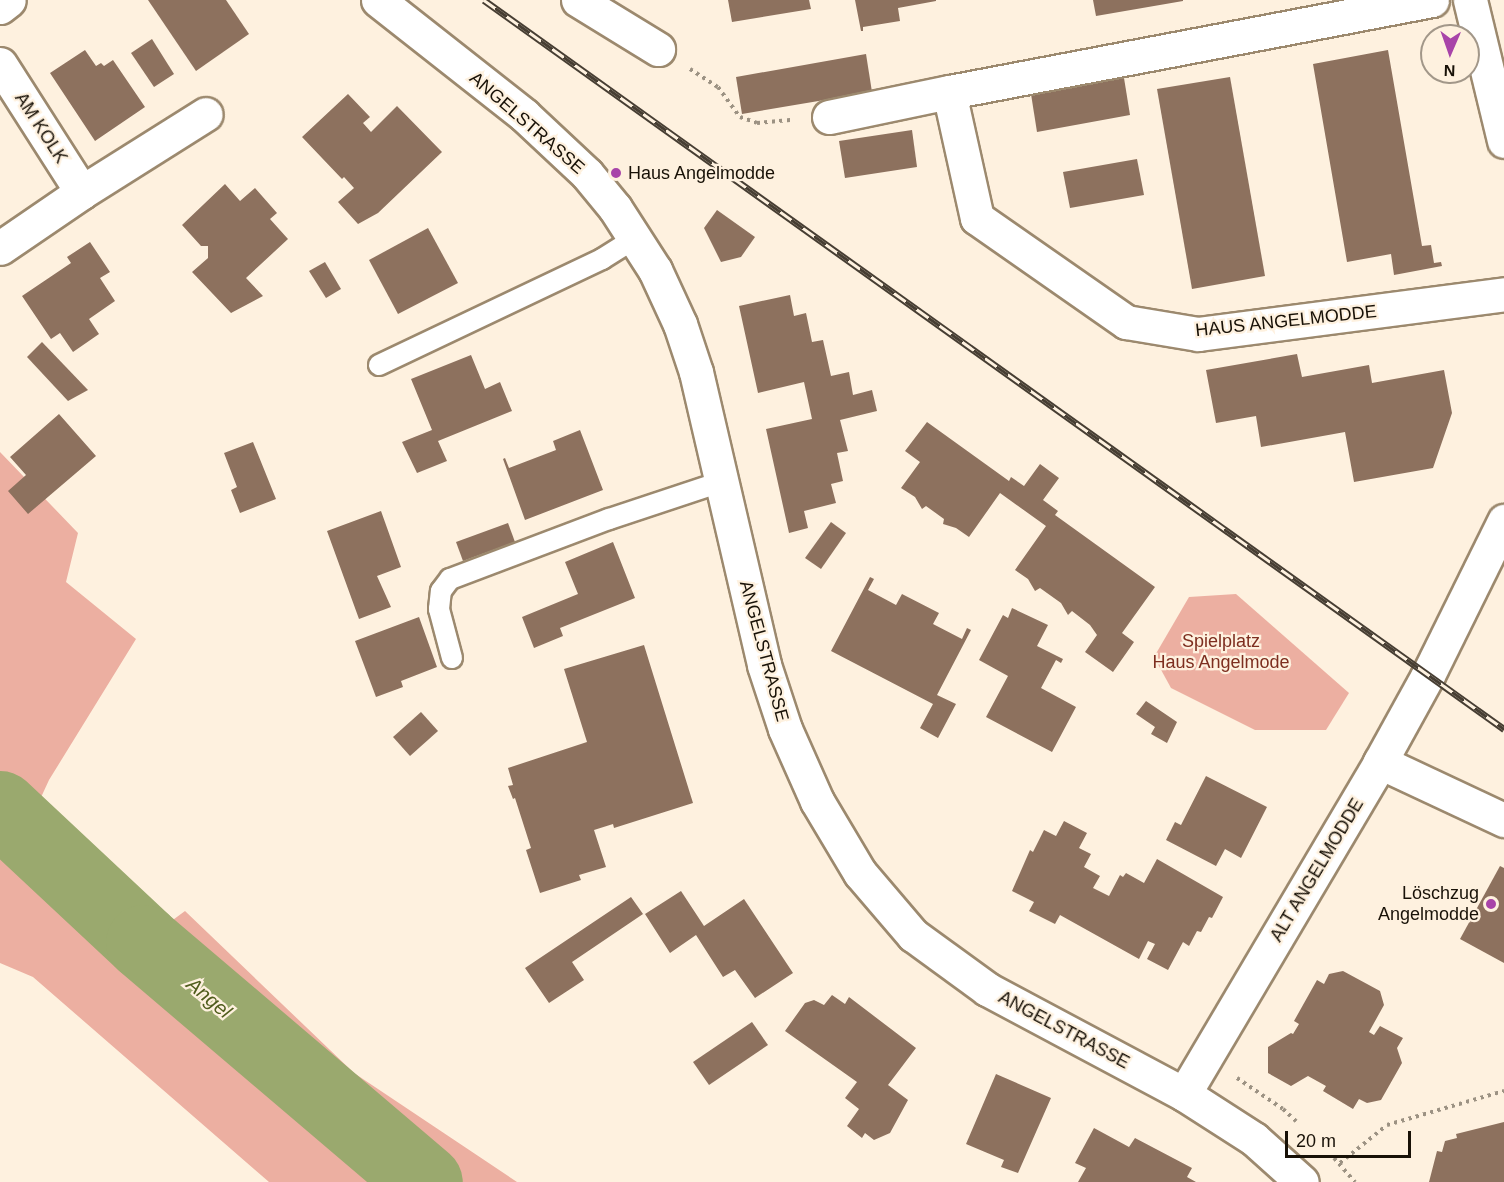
<!DOCTYPE html>
<meta charset="utf-8">
<style>
body{margin:0}
#map{position:relative;width:1504px;height:1182px;overflow:hidden;background:#fef1df;font-family:Helvetica,sans-serif}
div>[style]{position:absolute}
.green>*{inset:0;background:#ecafa1}
.river>*{height:75px;margin:-37.5px;padding:0 37.5px;transform-origin:37.5px;border-radius:37.5px;background:#9aa96e}
.building>*{inset:0;background:#8d715e}
.path>*{height:4px;margin-top:-2px;transform-origin:0;background:repeating-linear-gradient(90deg,#9c9283 0 3px,transparent 0 7.5px)}
.roads{filter:drop-shadow(2px 0 #9c896e) drop-shadow(-2px 0 #9c896e) drop-shadow(0 2px #9c896e) drop-shadow(0 -2px #9c896e)}
.lane>*{height:20px;margin:-10px;padding:0 10px;transform-origin:10px;border-radius:10px;background:#fff}
.street>*{height:33px;margin:-16.5px;padding:0 16.5px;transform-origin:16.5px;border-radius:16.5px;background:#fff}
.secondary>*{height:33px;margin:-16.5px;padding:0 16.5px;transform-origin:16.5px;border-radius:16.5px;background:#fff}
.rail>*{height:7px;margin-top:-3.5px;transform-origin:0;background:repeating-linear-gradient(90deg,#fef1df 0 14px,#473e33 0 28px);box-sizing:border-box;border-block:2px solid #473e33}
.dots>*{width:16px;height:16px;translate:-50% -50%;box-sizing:border-box;border:3px solid #fef1df;border-radius:50%}
span{translate:-50% -50%;white-space:nowrap;text-align:center;line-height:1.15;-webkit-text-stroke:4.5px #fef1df;paint-order:stroke}
.street-label{font-size:18px;color:#181107}
.poi-label{font-size:18px;color:#181107}
.left{translate:0 -50%;text-align:left}
.right{translate:-100% -50%;text-align:right}
.park-label{font-size:18px;color:#7d2e1f}
.water-label{font-size:20px;color:#505d1d;font-style:italic}
.north{position:absolute;left:1420px;top:24px;width:60px;height:60px;box-sizing:border-box;background:#fef1df;border:2px solid #a29789;border-radius:50%;rotate:182deg;font-size:16px;font-weight:700;line-height:24px;text-align:center;color:#181107}
.north::after{content:'';display:block;margin:auto;width:21px;height:27px;background:#a844a9;clip-path:polygon(50% 0,100% 100%,50% 72%,0 100%)}
.scale{position:absolute;left:1285px;top:1131px;width:126px;height:27px;box-sizing:border-box;border:3px solid #181107;border-top:0;padding-left:8px;font-size:18px;line-height:21px;white-space:nowrap;color:#181107;-webkit-text-stroke:4px #fef1df;paint-order:stroke}
</style>
<div id="map">
<div class="green">
<i style="clip-path:polygon(0 452px,78px 533px,66px 582px,136px 639px,49px 780px,31px 819px,22px 828px,143px 942px,185px 911px,354px 1073px,517px 1182px,269px 1182px,33px 977px,0 963px)"></i>
<i style="clip-path:polygon(1236px 594px,1349px 693px,1326px 730px,1255px 730px,1171px 688px,1154px 657px,1189px 597px)"></i>
</div>
<div class="river">
<i style="left:0;top:808px;width:196px;rotate:43.1deg"></i>
<i style="left:143px;top:942px;width:370px;rotate:40.4deg"></i>
</div>
<div class="building">
<i style="clip-path:polygon(148px 0,226px 0,249px 34px,196px 71px)"></i>
<i style="clip-path:polygon(728px 0,809px 0,811px 9px,732px 22px)"></i>
<i style="clip-path:polygon(855px 0,936px 0,936px 1px,898px 8px,900px 21px,863px 27px,863px 31px,861px 31px)"></i>
<i style="clip-path:polygon(1093px 0,1183px 0,1183px 1px,1096px 16px)"></i>
<i style="clip-path:polygon(152px 39px,174px 74px,154px 87px,131px 53px)"></i>
<i style="clip-path:polygon(85px 50px,96px 66px,101px 63px,104px 66px,113px 60px,145px 107px,95px 141px,50px 73px)"></i>
<i style="clip-path:polygon(1388px 50px,1422px 246px,1431px 245px,1434px 263px,1441px 262px,1442px 266px,1394px 275px,1391px 254px,1347px 262px,1313px 64px)"></i>
<i style="clip-path:polygon(866px 54px,872px 92px,742px 114px,736px 77px)"></i>
<i style="clip-path:polygon(1230px 77px,1265px 276px,1192px 289px,1157px 89px)"></i>
<i style="clip-path:polygon(1124px 78px,1130px 115px,1037px 132px,1031px 94px)"></i>
<i style="clip-path:polygon(348px 94px,370px 117px,363px 123px,371px 132px,397px 106px,442px 152px,378px 213px,358px 224px,338px 202px,354px 188px,344px 177px,342px 179px,302px 137px)"></i>
<i style="clip-path:polygon(912px 130px,917px 167px,845px 178px,839px 141px)"></i>
<i style="clip-path:polygon(1137px 159px,1144px 195px,1070px 208px,1063px 172px)"></i>
<i style="clip-path:polygon(225px 184px,240px 201px,255px 188px,277px 213px,270px 219px,288px 239px,246px 278px,263px 296px,231px 313px,192px 272px,208px 258px,208px 246px,201px 246px,182px 225px)"></i>
<i style="clip-path:polygon(717px 210px,755px 237px,741px 257px,721px 262px,704px 228px)"></i>
<i style="clip-path:polygon(428px 228px,458px 283px,398px 314px,369px 260px)"></i>
<i style="clip-path:polygon(90px 242px,110px 272px,100px 278px,115px 301px,89px 319px,99px 334px,73px 352px,60px 333px,51px 339px,22px 296px,71px 263px,67px 257px)"></i>
<i style="clip-path:polygon(325px 262px,341px 289px,326px 298px,309px 271px)"></i>
<i style="clip-path:polygon(790px 295px,794px 316px,806px 313px,812px 342px,823px 340px,831px 376px,849px 372px,853px 395px,872px 390px,877px 411px,840px 420px,848px 451px,837px 453px,843px 481px,831px 484px,836px 503px,804px 511px,808px 528px,789px 533px,766px 429px,812px 419px,804px 382px,758px 393px,739px 306px)"></i>
<i style="clip-path:polygon(42px 342px,88px 390px,68px 401px,27px 357px)"></i>
<i style="clip-path:polygon(1297px 354px,1302px 377px,1369px 365px,1372px 383px,1444px 370px,1452px 413px,1433px 468px,1354px 482px,1345px 432px,1261px 447px,1256px 416px,1216px 423px,1206px 370px)"></i>
<i style="clip-path:polygon(471px 355px,485px 389px,500px 382px,512px 411px,438px 441px,447px 461px,417px 473px,402px 442px,432px 430px,411px 379px)"></i>
<i style="clip-path:polygon(59px 414px,96px 456px,28px 514px,8px 491px,26px 475px,10px 457px)"></i>
<i style="clip-path:polygon(927px 422px,1009px 481px,1011px 477px,1024px 486px,1040px 464px,1059px 478px,1043px 500px,1058px 511px,1055px 515px,1155px 587px,1122px 633px,1134px 642px,1113px 672px,1085px 652px,1097px 635px,1090px 625px,1072px 611px,1068px 615px,1061px 603px,1040px 588px,1035px 591px,1028px 579px,1015px 570px,1046px 526px,1000px 493px,969px 537px,956px 528px,943px 524px,944px 519px,926px 506px,922px 509px,915px 497px,901px 488px,920px 462px,905px 451px)"></i>
<i style="clip-path:polygon(580px 430px,603px 490px,525px 520px,503px 459px,505px 458px,509px 468px,556px 450px,553px 441px)"></i>
<i style="clip-path:polygon(253px 442px,276px 499px,240px 513px,231px 490px,237px 487px,224px 453px)"></i>
<i style="clip-path:polygon(381px 511px,401px 567px,377px 576px,391px 607px,359px 619px,327px 531px)"></i>
<i style="clip-path:polygon(831px 522px,846px 533px,821px 569px,805px 558px)"></i>
<i style="clip-path:polygon(508px 523px,515px 542px,463px 561px,456px 542px)"></i>
<i style="clip-path:polygon(613px 542px,635px 598px,560px 628px,563px 636px,534px 648px,522px 617px,578px 594px,565px 562px)"></i>
<i style="clip-path:polygon(870px 577px,874px 579px,868px 590px,896px 605px,902px 594px,939px 613px,933px 624px,962px 639px,967px 628px,971px 630px,937px 695px,956px 704px,938px 738px,920px 728px,933px 704px,831px 651px)"></i>
<i style="clip-path:polygon(1012px 608px,1048px 625px,1037px 646px,1063px 659px,1061px 663px,1056px 660px,1041px 688px,1076px 707px,1052px 752px,986px 717px,1008px 676px,979px 660px,1003px 615px,1008px 618px)"></i>
<i style="clip-path:polygon(419px 617px,437px 667px,401px 681px,403px 687px,376px 697px,355px 641px)"></i>
<i style="clip-path:polygon(644px 645px,693px 803px,614px 828px,613px 824px,594px 830px,606px 867px,579px 875px,581px 880px,540px 893px,526px 850px,531px 848px,515px 798px,513px 799px,508px 786px,513px 785px,508px 768px,587px 742px,564px 669px)"></i>
<i style="clip-path:polygon(1146px 701px,1177px 722px,1167px 743px,1151px 734px,1155px 727px,1136px 714px)"></i>
<i style="clip-path:polygon(421px 712px,438px 731px,410px 756px,393px 737px)"></i>
<i style="clip-path:polygon(1206px 776px,1267px 807px,1241px 858px,1225px 849px,1216px 866px,1166px 840px,1175px 822px,1181px 825px)"></i>
<i style="clip-path:polygon(1064px 821px,1087px 833px,1079px 848px,1091px 854px,1084px 867px,1100px 876px,1093px 888px,1109px 896px,1120px 875px,1123px 877px,1126px 873px,1144px 883px,1157px 859px,1223px 897px,1212px 918px,1209px 917px,1201px 932px,1197px 931px,1189px 946px,1183px 942px,1168px 970px,1147px 959px,1155px 944px,1148px 941px,1139px 959px,1060px 915px,1055px 924px,1029px 911px,1034px 902px,1012px 891px,1030px 850px,1033px 852px,1044px 830px,1056px 836px)"></i>
<i style="clip-path:polygon(1500px 866px,1504px 868px,1504px 963px,1460px 939px)"></i>
<i style="clip-path:polygon(681px 891px,704px 926px,744px 899px,793px 973px,755px 998px,735px 970px,723px 977px,696px 935px,670px 953px,645px 914px)"></i>
<i style="clip-path:polygon(631px 897px,643px 914px,572px 962px,584px 980px,549px 1003px,525px 968px)"></i>
<i style="clip-path:polygon(1343px 971px,1380px 991px,1384px 1005px,1369px 1032px,1374px 1035px,1380px 1026px,1403px 1038px,1397px 1048px,1402px 1063px,1381px 1100px,1367px 1103px,1359px 1099px,1353px 1109px,1323px 1091px,1326px 1086px,1308px 1076px,1291px 1086px,1268px 1073px,1268px 1047px,1291px 1033px,1293px 1034px,1299px 1024px,1294px 1021px,1317px 980px,1324px 984px,1329px 974px)"></i>
<i style="clip-path:polygon(832px 995px,845px 1004px,849px 997px,916px 1048px,888px 1085px,908px 1100px,890px 1133px,874px 1140px,865px 1133px,862px 1138px,847px 1126px,859px 1109px,845px 1098px,857px 1082px,785px 1031px,805px 1003px,814px 1000px,824px 1005px)"></i>
<i style="clip-path:polygon(752px 1022px,768px 1045px,709px 1085px,693px 1062px)"></i>
<i style="clip-path:polygon(996px 1074px,1051px 1098px,1018px 1173px,1001px 1167px,1004px 1160px,966px 1144px)"></i>
<i style="clip-path:polygon(1504px 1122px,1504px 1182px,1429px 1182px,1437px 1151px,1442px 1152px,1445px 1141px,1457px 1138px,1456px 1134px)"></i>
<i style="clip-path:polygon(1094px 1128px,1129px 1147px,1135px 1138px,1192px 1168px,1187px 1177px,1196px 1182px,1078px 1182px,1086px 1168px,1075px 1163px)"></i>
</div>
<div class="path">
<i style="left:690px;top:69px;width:33px;rotate:33deg"></i>
<i style="left:718px;top:87px;width:37px;rotate:54deg"></i>
<i style="left:740px;top:117px;width:18px;rotate:19deg"></i>
<i style="left:757px;top:123px;width:36px;rotate:-5deg"></i>
<i style="left:1237px;top:1078px;width:55px;rotate:34deg"></i>
<i style="left:1283px;top:1109px;width:18px;rotate:43deg"></i>
<i style="left:1334px;top:1158px;width:32px;rotate:49deg"></i>
<i style="left:1340px;top:1163px;width:60px;rotate:-39deg"></i>
<i style="left:1387px;top:1125px;width:122px;rotate:-16.2deg"></i>
</div>
<div class="roads">
<div class="lane">
<i style="left:379px;top:365px;width:247px;rotate:-25.4deg"></i>
<i style="left:602px;top:259px;width:39px;rotate:-32deg"></i>
<i style="left:452px;top:658px;width:51px;rotate:-104.9deg"></i>
<i style="left:439px;top:609px;width:18px;rotate:-84deg"></i>
<i style="left:441px;top:591px;width:15px;rotate:-53deg"></i>
<i style="left:450px;top:579px;width:170px;rotate:-20.7deg"></i>
<i style="left:609px;top:519px;width:118px;rotate:-18.3deg"></i>
</div>
<div class="street">
<i style="left:578px;top:0;width:94px;rotate:31.5deg"></i>
<i style="left:1432px;top:0;width:492px;rotate:169.2deg"></i>
<i style="left:949px;top:92px;width:129px;rotate:77.5deg"></i>
<i style="left:977px;top:218px;width:182px;rotate:34.9deg"></i>
<i style="left:1126px;top:322px;width:73px;rotate:9.5deg"></i>
<i style="left:1198px;top:334px;width:309px;rotate:-7.4deg"></i>
<i style="left:1470px;top:0;width:145px;rotate:76.4deg"></i>
<i style="left:0;top:7px;width:11px;rotate:-38deg"></i>
<i style="left:0;top:64px;width:152px;rotate:57.4deg"></i>
<i style="left:82px;top:192px;width:99px;rotate:145.7deg"></i>
<i style="left:829px;top:117px;width:123px;rotate:-11.8deg"></i>
<i style="left:82px;top:192px;width:146px;rotate:-32.2deg"></i>
<i style="left:1380px;top:762px;width:99px;rotate:-61.1deg"></i>
<i style="left:1428px;top:675px;width:172px;rotate:-63.7deg"></i>
<i style="left:1184px;top:1094px;width:386px;rotate:-59.4deg"></i>
<i style="left:1380px;top:762px;width:137px;rotate:25.1deg"></i>
</div>
<div class="secondary">
<i style="left:378px;top:0;width:186px;rotate:38.2deg"></i>
<i style="left:524px;top:115px;width:86px;rotate:43.1deg"></i>
<i style="left:587px;top:174px;width:44px;rotate:50.5deg"></i>
<i style="left:615px;top:208px;width:74px;rotate:57.2deg"></i>
<i style="left:655px;top:270px;width:60px;rotate:65.2deg"></i>
<i style="left:680px;top:324px;width:51px;rotate:71.6deg"></i>
<i style="left:696px;top:372px;width:301px;rotate:76.9deg"></i>
<i style="left:764px;top:665px;width:67px;rotate:71.8deg"></i>
<i style="left:785px;top:729px;width:79px;rotate:66deg"></i>
<i style="left:817px;top:801px;width:84px;rotate:59.2deg"></i>
<i style="left:860px;top:873px;width:82px;rotate:49.5deg"></i>
<i style="left:913px;top:935px;width:92px;rotate:36.1deg"></i>
<i style="left:987px;top:989px;width:223px;rotate:28.1deg"></i>
<i style="left:1184px;top:1094px;width:83px;rotate:32.7deg"></i>
<i style="left:1254px;top:1139px;width:64px;rotate:41.9deg"></i>
</div>
</div>
<div class="rail">
<i style="left:484px;top:0;width:1254px;rotate:35.55deg"></i>
</div>
<div class="dots">
<i style="left:616px;top:173px;background:#a844a9"></i>
<i style="left:1491px;top:904px;background:#a844a9"></i>
</div>
<div class="street-label">
<span style="left:527px;top:123px;rotate:41deg">ANGELSTRASSE</span>
<span style="left:41px;top:128px;rotate:57deg">AM KOLK</span>
<span style="left:1286px;top:321px;rotate:-6deg">HAUS ANGELMODDE</span>
<span style="left:764px;top:651px;rotate:75deg">ANGELSTRASSE</span>
<span style="left:1317px;top:870px;rotate:-59deg">ALT ANGELMODDE</span>
<span style="left:1064px;top:1030px;rotate:28deg">ANGELSTRASSE</span>
</div>
<div class="poi-label">
<span class="left" style="left:628px;top:173px">Haus Angelmodde</span>
<span class="right" style="left:1479px;top:904px">Löschzug<br>Angelmodde</span>
</div>
<div class="park-label">
<span style="left:1221px;top:652px">Spielplatz<br>Haus Angelmode</span>
</div>
<div class="water-label">
<span style="left:209px;top:998px;rotate:40deg">Angel</span>
</div>
<div class="north">N</div>
<div class="scale">20 m</div>
</div>
